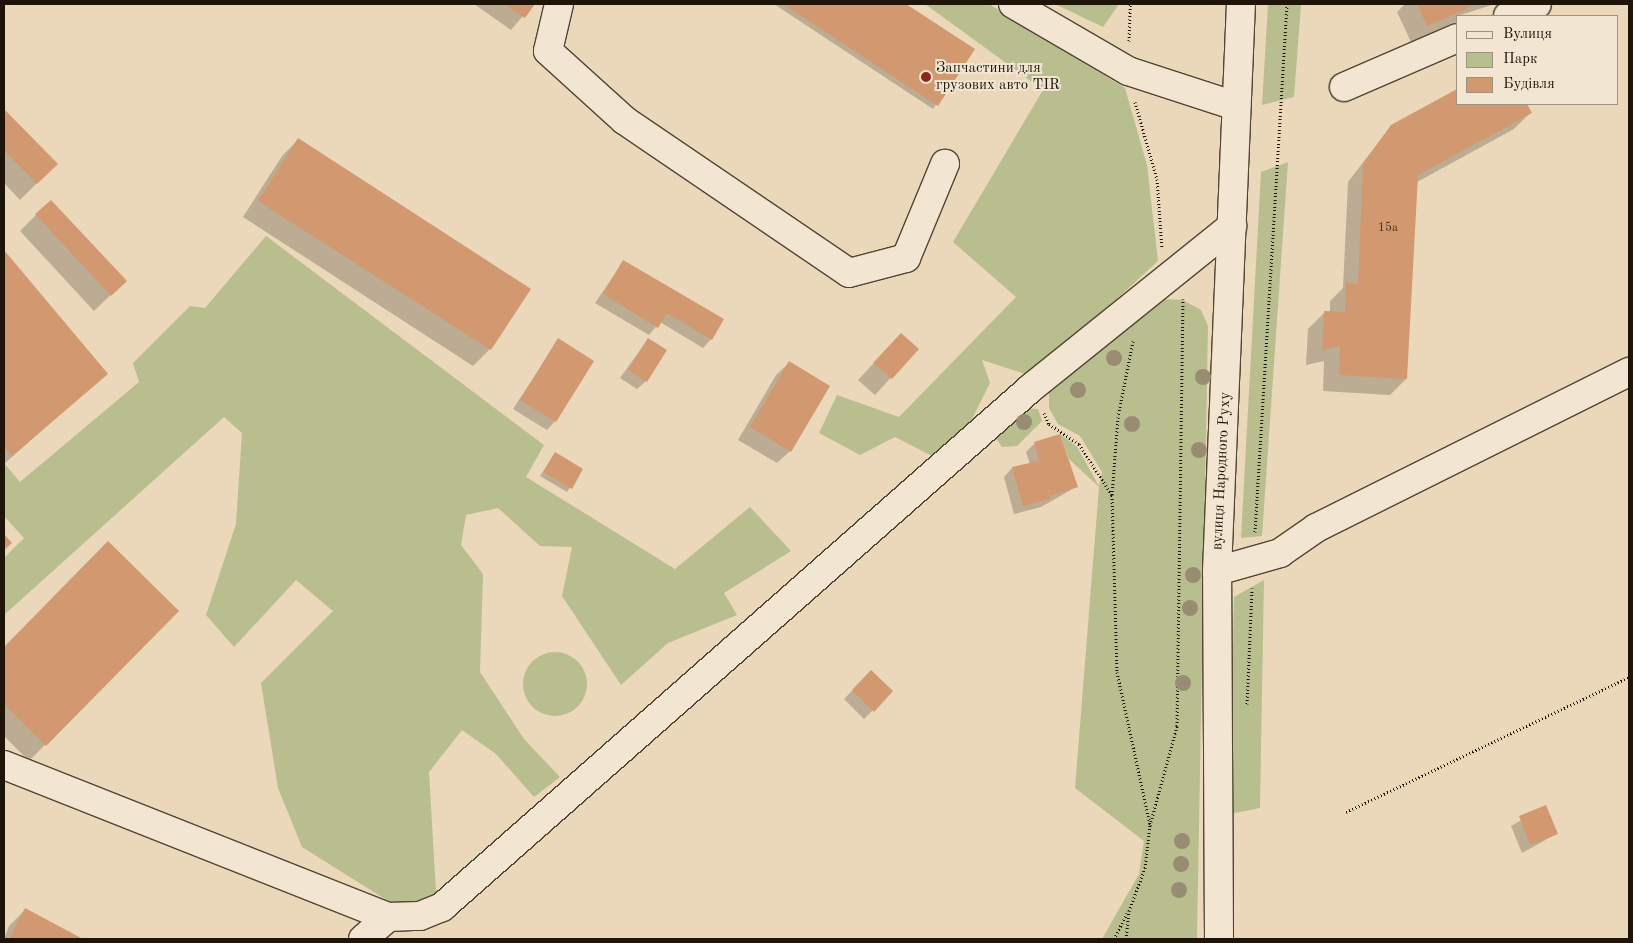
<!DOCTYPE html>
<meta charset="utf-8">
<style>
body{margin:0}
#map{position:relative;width:1633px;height:943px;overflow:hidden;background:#ebd7b9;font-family:"Old Standard TT",serif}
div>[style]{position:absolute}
.green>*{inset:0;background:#b9be8e}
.round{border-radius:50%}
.shadow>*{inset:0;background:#0003}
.building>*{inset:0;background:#d2986f}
.path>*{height:3px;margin-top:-1.5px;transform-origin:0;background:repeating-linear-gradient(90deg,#1e1508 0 1px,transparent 0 3.5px)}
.roads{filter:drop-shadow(1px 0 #514634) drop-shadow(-1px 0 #514634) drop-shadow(0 1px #514634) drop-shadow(0 -1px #514634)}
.minor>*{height:28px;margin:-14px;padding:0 14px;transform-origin:14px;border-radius:14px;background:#f2e5d2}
.trees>*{width:16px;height:16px;margin:-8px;border-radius:50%;background:#988d72}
.dots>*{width:14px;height:14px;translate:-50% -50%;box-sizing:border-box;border:2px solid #f2e5d2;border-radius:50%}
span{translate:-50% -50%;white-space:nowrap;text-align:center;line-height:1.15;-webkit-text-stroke:4px #f2e5d2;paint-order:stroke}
.number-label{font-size:12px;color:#4b3622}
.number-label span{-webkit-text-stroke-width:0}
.poi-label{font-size:15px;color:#1e1508}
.left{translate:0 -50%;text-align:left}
.street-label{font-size:15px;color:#1e1508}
.frame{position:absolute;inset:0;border:5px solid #1e1508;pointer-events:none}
.legend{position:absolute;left:1456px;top:15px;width:162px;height:90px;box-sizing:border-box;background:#f2e5d2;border:1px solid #9d9281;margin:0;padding:6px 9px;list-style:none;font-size:15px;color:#1e1508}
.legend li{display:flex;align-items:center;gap:10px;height:25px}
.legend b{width:25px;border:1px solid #9d9281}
</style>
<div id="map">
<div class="green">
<i style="clip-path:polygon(925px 4px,989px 4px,1125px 88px,1147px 165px,1158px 261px,1083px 330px,1025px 374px,982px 360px,990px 383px,971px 421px,932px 456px,895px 437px,860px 455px,819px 433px,837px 395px,899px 417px,1016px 297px,953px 242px,1043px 90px)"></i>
<i style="clip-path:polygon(1055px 4px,1119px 4px,1103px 27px)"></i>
<i style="clip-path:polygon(1268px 4px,1301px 4px,1294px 97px,1262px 105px)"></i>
<i style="clip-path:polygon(1288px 162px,1262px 536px,1241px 538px,1261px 172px)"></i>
<i style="clip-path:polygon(266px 236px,544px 445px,526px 477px,675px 569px,750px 507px,791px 551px,724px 593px,737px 615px,668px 643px,621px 685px,562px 596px,572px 547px,540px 546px,498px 508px,466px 515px,461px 545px,483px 574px,480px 672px,524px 739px,560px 777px,534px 797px,496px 754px,462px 730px,429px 772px,436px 892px,412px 916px,302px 847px,278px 788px,261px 683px,333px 611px,296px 580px,234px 647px,206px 615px,236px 524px,242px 433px,224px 417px,4px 615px,4px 558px,24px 538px,4px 516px,4px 463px,20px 482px,139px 382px,133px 363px,190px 306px,205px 308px)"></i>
<i style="clip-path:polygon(1162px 299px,1183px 300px,1201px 310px,1208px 326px,1197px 939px,1102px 939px,1139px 874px,1144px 841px,1075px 788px,1099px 487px,1069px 459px,1060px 434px,1077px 447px,1099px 486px,1102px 472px,1080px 436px,1058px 424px,1049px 408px,1049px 381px)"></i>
<i style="clip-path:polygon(1018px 408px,1038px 409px,1042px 421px,1017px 446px,1002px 447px,994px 435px)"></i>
<i style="clip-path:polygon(1264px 580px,1260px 808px,1230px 814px,1234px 597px)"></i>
<i class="round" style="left:523px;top:652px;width:64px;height:64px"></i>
</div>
<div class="shadow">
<i style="clip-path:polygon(474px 4px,533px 4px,511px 30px)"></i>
<i style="clip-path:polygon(774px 4px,904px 4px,973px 49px,933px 109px)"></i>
<i style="clip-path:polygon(1405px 4px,1495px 4px,1457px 16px,1457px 21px,1411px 42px,1397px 12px)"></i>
<i style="clip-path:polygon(1457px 104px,1525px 104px,1530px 113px,1514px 129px,1417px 182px,1406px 379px,1390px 395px,1323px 391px,1324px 361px,1306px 365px,1308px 329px,1324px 313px,1330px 313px,1330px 301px,1343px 288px,1348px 182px,1391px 126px)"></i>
<i style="clip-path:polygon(4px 111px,56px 164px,20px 200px,4px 183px)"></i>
<i style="clip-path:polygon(298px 140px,529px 289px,490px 349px,473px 366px,243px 217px,282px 156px)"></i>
<i style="clip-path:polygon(36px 215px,125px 281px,94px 311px,20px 231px)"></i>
<i style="clip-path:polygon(4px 252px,107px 373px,4px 464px)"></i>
<i style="clip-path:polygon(623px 262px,711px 339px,703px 348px,660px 322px,649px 335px,595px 303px)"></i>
<i style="clip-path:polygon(901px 334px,917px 349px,875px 395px,858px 380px)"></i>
<i style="clip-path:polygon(648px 339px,646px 381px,637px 389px,620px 378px)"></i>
<i style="clip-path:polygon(558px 340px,555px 421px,547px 430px,513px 409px)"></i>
<i style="clip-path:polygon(789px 363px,790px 451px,777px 463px,738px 440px,776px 375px)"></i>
<i style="clip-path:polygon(1059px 435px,1076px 487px,1041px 507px,1014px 514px,1004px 477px,1012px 468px,1030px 464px,1026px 452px,1034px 444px)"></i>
<i style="clip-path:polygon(555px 454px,582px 469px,567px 492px,540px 476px)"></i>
<i style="clip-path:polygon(108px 542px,177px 611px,29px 761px,4px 736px,4px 648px)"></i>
<i style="clip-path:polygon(871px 672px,892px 691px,864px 719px,844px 699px)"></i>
<i style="clip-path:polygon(1545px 807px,1556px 834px,1522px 853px,1511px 826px)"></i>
<i style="clip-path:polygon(25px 910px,81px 939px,4px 939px,9px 926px)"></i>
</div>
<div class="building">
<i style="clip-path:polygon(504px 4px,535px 4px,525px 18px)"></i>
<i style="clip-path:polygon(783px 4px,906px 4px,975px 49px,938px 106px)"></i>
<i style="clip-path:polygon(1417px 4px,1477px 4px,1427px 26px)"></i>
<i style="clip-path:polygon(1457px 89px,1457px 104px,1527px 104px,1532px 113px,1418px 175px,1407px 379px,1339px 375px,1340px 346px,1322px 350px,1324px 311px,1345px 312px,1346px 283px,1358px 284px,1363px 164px,1391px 125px)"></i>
<i style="clip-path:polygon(4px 109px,58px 164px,37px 184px,4px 150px)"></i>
<i style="clip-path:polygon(298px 138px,531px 289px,491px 350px,258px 201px)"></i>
<i style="clip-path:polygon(51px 200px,127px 281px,111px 296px,35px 214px)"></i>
<i style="clip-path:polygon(4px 250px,108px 374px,12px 456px,4px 446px)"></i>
<i style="clip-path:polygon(623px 260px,724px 319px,712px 340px,667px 313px,658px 328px,603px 294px)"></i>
<i style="clip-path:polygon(901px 333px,919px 349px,892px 379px,873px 363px)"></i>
<i style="clip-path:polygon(558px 338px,594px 361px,556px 422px,520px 400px)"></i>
<i style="clip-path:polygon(648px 338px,667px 350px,647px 382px,628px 370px)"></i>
<i style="clip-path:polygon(789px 361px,830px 386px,791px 452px,750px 427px)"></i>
<i style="clip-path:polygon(1060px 434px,1078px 487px,1051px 496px,1044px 478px,1051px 499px,1023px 506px,1012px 467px,1039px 461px,1034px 442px)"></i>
<i style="clip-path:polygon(555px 452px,583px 469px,572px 489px,543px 472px)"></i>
<i style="clip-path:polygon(4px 534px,12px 543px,4px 550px)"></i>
<i style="clip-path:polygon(108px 541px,179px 611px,46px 746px,4px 704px,4px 647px)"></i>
<i style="clip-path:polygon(871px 670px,893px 691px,874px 712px,852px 690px)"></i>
<i style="clip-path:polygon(1546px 805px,1558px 834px,1530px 845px,1519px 816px)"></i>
<i style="clip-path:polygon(25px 908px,83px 939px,9px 939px)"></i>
</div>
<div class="path">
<i style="left:1129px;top:41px;width:37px;rotate:-88deg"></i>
<i style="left:1135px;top:102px;width:80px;rotate:74.1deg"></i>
<i style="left:1157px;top:179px;width:69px;rotate:85.9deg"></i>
<i style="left:1133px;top:341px;width:77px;rotate:101.2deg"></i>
<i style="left:1118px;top:417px;width:78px;rotate:94.4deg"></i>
<i style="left:1112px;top:495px;width:177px;rotate:88.4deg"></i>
<i style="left:1117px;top:672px;width:156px;rotate:77.8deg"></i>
<i style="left:1044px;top:413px;width:12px;rotate:66deg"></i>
<i style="left:1049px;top:424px;width:36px;rotate:34deg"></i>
<i style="left:1079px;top:444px;width:61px;rotate:57.1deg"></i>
<i style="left:1255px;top:532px;width:529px;rotate:-86.53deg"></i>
<i style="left:1247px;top:704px;width:116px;rotate:-87.5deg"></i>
<i style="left:1346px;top:812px;width:314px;rotate:-25.5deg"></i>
<i style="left:1114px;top:939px;width:29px;rotate:-63deg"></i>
<i style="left:1126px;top:939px;width:28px;rotate:-84deg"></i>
<i style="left:1129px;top:911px;width:46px;rotate:-69.6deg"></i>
<i style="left:1145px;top:868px;width:43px;rotate:-83.4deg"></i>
<i style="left:1150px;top:825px;width:103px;rotate:-74.7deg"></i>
<i style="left:1177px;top:726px;width:427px;rotate:-89.2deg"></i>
</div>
<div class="roads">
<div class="minor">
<i style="left:559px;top:4px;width:48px;rotate:103.2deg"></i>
<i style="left:548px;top:51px;width:103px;rotate:42.2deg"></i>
<i style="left:624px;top:120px;width:272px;rotate:34.2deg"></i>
<i style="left:849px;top:273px;width:59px;rotate:-14.7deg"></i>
<i style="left:906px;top:258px;width:102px;rotate:-67.5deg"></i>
<i style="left:1013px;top:4px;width:133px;rotate:30.2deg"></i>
<i style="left:1128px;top:71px;width:114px;rotate:18deg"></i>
<i style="left:1508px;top:16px;width:31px;rotate:-22deg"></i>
<i style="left:1344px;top:87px;width:123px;rotate:-23.4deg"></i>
<i style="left:1217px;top:571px;width:66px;rotate:-15.9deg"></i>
<i style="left:1280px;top:553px;width:44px;rotate:-34.8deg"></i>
<i style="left:1316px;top:528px;width:350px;rotate:-26.5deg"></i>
<i style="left:4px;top:765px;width:413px;rotate:21.6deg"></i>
<i style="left:388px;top:917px;width:32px;rotate:-2deg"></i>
<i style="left:420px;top:916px;width:24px;rotate:-22deg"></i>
<i style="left:442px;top:907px;width:786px;rotate:-41.39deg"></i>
<i style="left:1032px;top:387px;width:257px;rotate:-38.8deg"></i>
<i style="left:363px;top:939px;width:33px;rotate:-41deg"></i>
<i style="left:1219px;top:939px;width:368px;rotate:-90.3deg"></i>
<i style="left:1217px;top:571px;width:568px;rotate:-87.58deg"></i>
</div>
</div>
<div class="trees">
<i style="left:1114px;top:358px"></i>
<i style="left:1203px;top:377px"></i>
<i style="left:1078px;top:390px"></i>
<i style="left:1024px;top:422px"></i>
<i style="left:1132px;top:424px"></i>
<i style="left:1199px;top:450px"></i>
<i style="left:1193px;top:575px"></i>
<i style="left:1190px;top:608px"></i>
<i style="left:1183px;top:683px"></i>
<i style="left:1182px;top:841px"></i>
<i style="left:1181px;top:864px"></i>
<i style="left:1179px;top:890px"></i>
</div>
<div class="dots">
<i style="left:926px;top:77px;background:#8f2418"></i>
</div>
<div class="number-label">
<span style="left:1388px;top:229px">15а</span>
</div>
<div class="poi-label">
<span class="left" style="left:936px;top:77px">Запчастини для<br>грузових авто TIR</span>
</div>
<div class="street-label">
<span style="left:1222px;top:471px;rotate:-87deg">вулиця Народного Руху</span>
</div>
<div class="frame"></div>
<ul class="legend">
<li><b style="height:6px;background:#f2e5d2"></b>Вулиця</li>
<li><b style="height:14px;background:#b9be8e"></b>Парк</li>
<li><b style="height:14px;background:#d2986f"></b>Будівля</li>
</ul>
</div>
